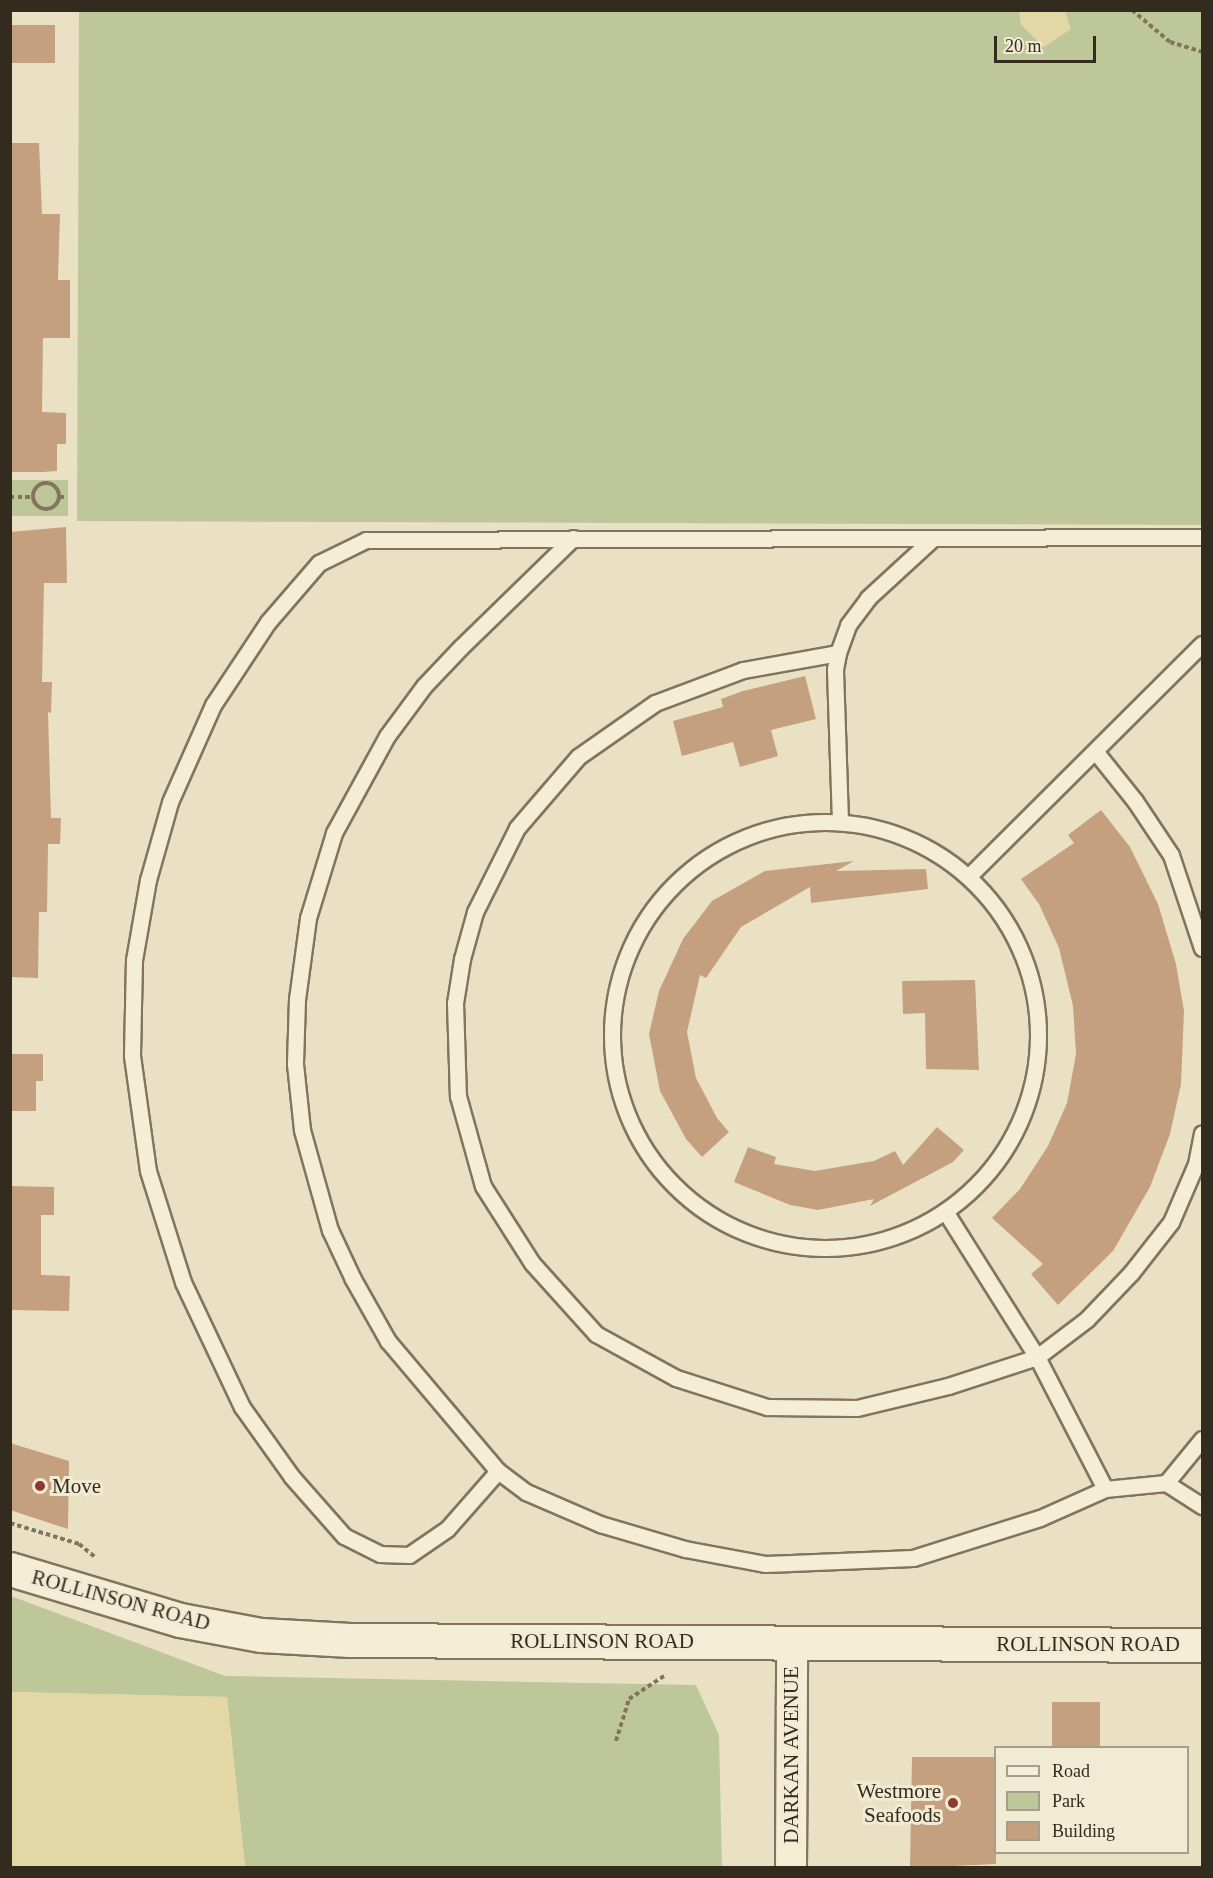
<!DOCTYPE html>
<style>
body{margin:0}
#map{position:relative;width:1213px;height:1878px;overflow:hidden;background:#eae1c5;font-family:"Times New Roman",serif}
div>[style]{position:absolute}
.green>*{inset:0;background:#bec79a}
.sand>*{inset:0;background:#e3d7a5}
.building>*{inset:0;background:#c4a07e}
.path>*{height:4px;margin-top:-2px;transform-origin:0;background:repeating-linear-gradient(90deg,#83745d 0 4.5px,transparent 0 7.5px)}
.path>.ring{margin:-2px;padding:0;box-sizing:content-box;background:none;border:4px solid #83745d;border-radius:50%}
.roads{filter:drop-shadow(2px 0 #83745d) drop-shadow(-2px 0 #83745d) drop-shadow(0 2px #83745d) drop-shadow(0 -2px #83745d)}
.service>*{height:15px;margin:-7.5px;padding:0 7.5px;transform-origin:7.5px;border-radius:7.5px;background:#f5eed7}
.service>.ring{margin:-7.5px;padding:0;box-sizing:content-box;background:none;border:15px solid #f5eed7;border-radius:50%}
.minor>*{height:30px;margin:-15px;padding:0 15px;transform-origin:15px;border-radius:15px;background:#f5eed7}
.tertiary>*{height:33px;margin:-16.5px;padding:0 16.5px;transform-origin:16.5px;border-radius:16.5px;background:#f5eed7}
.dots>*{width:16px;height:16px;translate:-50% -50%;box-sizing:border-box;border:3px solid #f2ebd4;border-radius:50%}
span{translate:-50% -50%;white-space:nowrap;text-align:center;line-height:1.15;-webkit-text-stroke:6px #f2ebd4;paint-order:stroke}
.poi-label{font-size:21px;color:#342b1f}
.left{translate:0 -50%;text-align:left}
.right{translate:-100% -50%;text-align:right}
.street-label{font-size:21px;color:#342b1f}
.frame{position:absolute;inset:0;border:12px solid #342b1f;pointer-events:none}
.legend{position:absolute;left:994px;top:1746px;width:195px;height:108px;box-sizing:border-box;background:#f2ebd4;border:2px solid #a69e8c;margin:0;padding:8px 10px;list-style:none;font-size:18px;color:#342b1f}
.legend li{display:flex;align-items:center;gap:12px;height:30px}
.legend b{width:30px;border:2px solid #a69e8c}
.scale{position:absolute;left:994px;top:36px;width:102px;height:27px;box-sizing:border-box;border:3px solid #342b1f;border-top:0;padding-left:8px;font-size:18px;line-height:21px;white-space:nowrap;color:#342b1f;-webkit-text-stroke:4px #f2ebd4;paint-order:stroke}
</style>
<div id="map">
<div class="green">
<i style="clip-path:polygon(79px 11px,1202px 11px,1202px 525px,77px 521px)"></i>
<i style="clip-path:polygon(10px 480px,68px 480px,68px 516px,11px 516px)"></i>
<i style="clip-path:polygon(11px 1596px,225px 1676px,696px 1685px,719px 1735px,722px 1867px,245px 1867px,227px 1697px,11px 1692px)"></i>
</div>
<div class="sand">
<i style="clip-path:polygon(1019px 11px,1065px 11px,1071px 29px,1044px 47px,1021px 25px)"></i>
<i style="clip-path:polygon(11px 1692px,227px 1697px,245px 1867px,11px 1867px)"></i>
</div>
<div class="building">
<i style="clip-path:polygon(10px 25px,55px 25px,55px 63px,10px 63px)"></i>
<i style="clip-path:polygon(10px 143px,39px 143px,42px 214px,60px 214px,58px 280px,70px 280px,70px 338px,43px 338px,42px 412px,66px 413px,66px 444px,57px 444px,57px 471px,43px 472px,10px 472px)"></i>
<i style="clip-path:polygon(66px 527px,67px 583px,44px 583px,42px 682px,52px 682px,51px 713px,48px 712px,51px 818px,61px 818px,60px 844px,48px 844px,47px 912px,39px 912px,38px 978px,10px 977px,10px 532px)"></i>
<i style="clip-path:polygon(805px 676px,816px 719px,771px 730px,778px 756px,740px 767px,733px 742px,682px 756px,673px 721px,723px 707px,721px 699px,743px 691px)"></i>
<i style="clip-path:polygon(1101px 810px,1130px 847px,1158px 904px,1176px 964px,1184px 1011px,1181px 1084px,1170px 1134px,1150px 1187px,1113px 1251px,1058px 1305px,1031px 1274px,1043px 1264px,992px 1218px,1020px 1189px,1048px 1146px,1067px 1103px,1076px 1054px,1073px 1006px,1059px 948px,1039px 904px,1021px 879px,1074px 843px,1068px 835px)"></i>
<i style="clip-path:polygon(854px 861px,836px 871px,926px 869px,928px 889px,811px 903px,810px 887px,741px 927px,706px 978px,700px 975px,687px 1032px,696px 1078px,717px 1118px,729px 1132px,702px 1157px,686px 1139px,660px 1091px,649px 1034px,659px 991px,683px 939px,712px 901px,765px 871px)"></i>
<i style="clip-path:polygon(975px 980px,979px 1070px,926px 1069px,925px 1013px,903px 1014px,902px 981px)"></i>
<i style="clip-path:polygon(10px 1054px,43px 1054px,43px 1081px,36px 1081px,36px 1111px,10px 1111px)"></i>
<i style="clip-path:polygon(937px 1127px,964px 1150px,953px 1162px,870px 1206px,874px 1199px,818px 1210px,790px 1205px,734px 1182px,748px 1147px,776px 1157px,774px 1164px,815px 1171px,874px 1161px,895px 1151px,903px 1165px)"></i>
<i style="clip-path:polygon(10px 1186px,54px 1187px,54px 1215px,41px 1215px,41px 1275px,70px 1276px,69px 1311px,10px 1310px)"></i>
<i style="clip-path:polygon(10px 1443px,69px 1461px,68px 1529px,10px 1510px)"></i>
<i style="clip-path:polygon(1052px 1702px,1100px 1702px,1100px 1748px,1052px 1748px)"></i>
<i style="clip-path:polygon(912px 1757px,996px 1757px,996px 1864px,910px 1868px)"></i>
</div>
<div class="path">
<i style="left:1132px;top:10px;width:50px;rotate:40.1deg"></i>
<i style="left:1170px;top:42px;width:34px;rotate:17deg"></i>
<i class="ring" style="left:33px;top:483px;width:22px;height:22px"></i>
<i style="left:10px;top:497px;width:23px"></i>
<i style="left:59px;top:497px;width:6px"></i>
<i style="left:10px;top:1523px;width:72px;rotate:16.9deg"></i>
<i style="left:79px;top:1544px;width:21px;rotate:39deg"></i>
<i style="left:616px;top:1741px;width:44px;rotate:-72.8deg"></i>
<i style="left:629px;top:1699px;width:42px;rotate:-33.3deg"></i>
</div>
<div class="roads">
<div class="service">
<i style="left:573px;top:538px;width:156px;rotate:135.8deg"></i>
<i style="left:461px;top:647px;width:54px;rotate:133.5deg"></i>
<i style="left:424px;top:686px;width:62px;rotate:126.5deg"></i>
<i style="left:387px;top:736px;width:111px;rotate:118.7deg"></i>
<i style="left:334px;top:833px;width:89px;rotate:107deg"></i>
<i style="left:308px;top:918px;width:82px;rotate:97.7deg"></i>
<i style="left:297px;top:999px;width:65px;rotate:91.8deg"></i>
<i style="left:295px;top:1064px;width:66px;rotate:83.9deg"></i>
<i style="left:302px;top:1130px;width:104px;rotate:74.4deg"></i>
<i style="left:330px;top:1230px;width:54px;rotate:64.9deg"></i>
<i style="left:353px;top:1279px;width:71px;rotate:60.6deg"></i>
<i style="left:388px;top:1341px;width:170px;rotate:49.8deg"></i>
<i style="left:498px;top:1471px;width:35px;rotate:37deg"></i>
<i style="left:526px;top:1492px;width:81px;rotate:23.4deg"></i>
<i style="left:600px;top:1524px;width:89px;rotate:16.4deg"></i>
<i style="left:685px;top:1549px;width:81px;rotate:10.6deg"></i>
<i style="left:765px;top:1564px;width:148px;rotate:-2.3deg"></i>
<i style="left:913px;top:1558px;width:133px;rotate:-17.5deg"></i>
<i style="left:1040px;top:1518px;width:71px;rotate:-24deg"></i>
<i style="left:838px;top:653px;width:97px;rotate:169.9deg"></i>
<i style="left:743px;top:670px;width:94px;rotate:159.4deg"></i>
<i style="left:655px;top:703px;width:94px;rotate:145deg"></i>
<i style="left:578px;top:757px;width:94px;rotate:130.7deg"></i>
<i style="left:517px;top:828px;width:94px;rotate:116.6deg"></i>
<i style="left:475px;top:912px;width:49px;rotate:105.5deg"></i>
<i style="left:462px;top:959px;width:45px;rotate:99deg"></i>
<i style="left:455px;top:1003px;width:93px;rotate:88.2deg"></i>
<i style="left:458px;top:1096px;width:93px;rotate:74.5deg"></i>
<i style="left:483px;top:1186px;width:91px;rotate:57.5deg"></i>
<i style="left:532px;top:1263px;width:96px;rotate:48deg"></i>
<i style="left:596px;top:1334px;width:91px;rotate:28.8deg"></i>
<i style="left:676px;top:1378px;width:96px;rotate:17.7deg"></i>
<i style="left:767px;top:1407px;width:90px;rotate:0.6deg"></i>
<i style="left:857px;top:1408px;width:94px;rotate:-13.6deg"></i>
<i style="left:948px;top:1386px;width:94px;rotate:-18deg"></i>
<i style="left:1037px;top:1357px;width:63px;rotate:-37.2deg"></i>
<i style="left:1087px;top:1319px;width:64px;rotate:-46.3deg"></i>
<i style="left:1131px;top:1273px;width:65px;rotate:-51.9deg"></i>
<i style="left:1171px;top:1222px;width:63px;rotate:-66.7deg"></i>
<i style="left:1196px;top:1164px;width:31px;rotate:-79deg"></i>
<i style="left:1095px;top:751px;width:64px;rotate:51.3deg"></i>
<i style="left:1135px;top:801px;width:65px;rotate:56.3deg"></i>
<i style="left:1171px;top:855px;width:98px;rotate:71.6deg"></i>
<i style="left:840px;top:821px;width:152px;rotate:-91.9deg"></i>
<i style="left:835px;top:669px;width:16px;rotate:-79deg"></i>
<i style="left:838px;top:653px;width:30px;rotate:-70deg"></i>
<i style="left:848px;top:625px;width:34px;rotate:-53deg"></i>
<i style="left:868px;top:598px;width:86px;rotate:-42.6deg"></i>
<i class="ring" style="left:612px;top:822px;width:411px;height:411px"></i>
<i style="left:973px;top:872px;width:323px;rotate:-44.9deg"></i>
<i style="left:945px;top:1211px;width:173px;rotate:57.8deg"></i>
<i style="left:1037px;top:1357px;width:148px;rotate:62.7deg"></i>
<i style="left:1105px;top:1489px;width:61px;rotate:-5.6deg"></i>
<i style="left:1166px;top:1483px;width:43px;rotate:32.6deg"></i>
<i style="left:498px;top:1471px;width:77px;rotate:131.3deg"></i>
<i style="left:447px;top:1529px;width:46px;rotate:145.6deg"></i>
<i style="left:409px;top:1555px;width:29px;rotate:-178deg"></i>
<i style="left:380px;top:1554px;width:40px;rotate:-153.4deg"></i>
<i style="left:344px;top:1536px;width:79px;rotate:-131.4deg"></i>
<i style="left:292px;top:1477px;width:86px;rotate:-125.5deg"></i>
<i style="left:242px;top:1407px;width:138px;rotate:-115.3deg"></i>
<i style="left:183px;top:1282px;width:116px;rotate:-107.5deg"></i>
<i style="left:148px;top:1171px;width:117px;rotate:-97.9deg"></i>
<i style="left:132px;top:1055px;width:95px;rotate:-88.8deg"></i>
<i style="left:134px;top:960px;width:81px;rotate:-80.1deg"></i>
<i style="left:148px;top:880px;width:81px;rotate:-74.2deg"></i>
<i style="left:170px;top:802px;width:106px;rotate:-66.1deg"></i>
<i style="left:213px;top:705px;width:100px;rotate:-56.5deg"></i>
<i style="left:268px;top:622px;width:78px;rotate:-49.2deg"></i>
<i style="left:319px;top:563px;width:52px;rotate:-26.1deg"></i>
<i style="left:366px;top:540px;width:836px;rotate:-0.21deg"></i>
<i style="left:1166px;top:1483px;width:57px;rotate:-50.7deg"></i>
</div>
<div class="minor">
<i style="left:791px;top:1868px;width:226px;rotate:-89.7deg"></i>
</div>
<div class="tertiary">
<i style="left:10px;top:1569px;width:177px;rotate:16.7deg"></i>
<i style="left:180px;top:1620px;width:82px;rotate:10.5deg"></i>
<i style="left:261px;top:1635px;width:89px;rotate:3.2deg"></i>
<i style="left:350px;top:1640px;width:852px;rotate:0.34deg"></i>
</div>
</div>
<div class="dots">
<i style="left:40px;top:1486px;background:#8c3833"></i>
<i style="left:953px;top:1803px;background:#8c3833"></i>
</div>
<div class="poi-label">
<span class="left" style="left:52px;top:1486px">Move</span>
<span class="right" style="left:941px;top:1803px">Westmore<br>Seafoods</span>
</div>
<div class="street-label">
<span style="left:121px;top:1600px;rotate:15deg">ROLLINSON ROAD</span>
<span style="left:602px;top:1641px">ROLLINSON ROAD</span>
<span style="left:1088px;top:1644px">ROLLINSON ROAD</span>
<span style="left:791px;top:1755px;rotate:-90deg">DARKAN AVENUE</span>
</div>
<div class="frame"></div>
<ul class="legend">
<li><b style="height:8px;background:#f5eed7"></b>Road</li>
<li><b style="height:16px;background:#bec79a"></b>Park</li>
<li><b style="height:16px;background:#c4a07e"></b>Building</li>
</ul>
<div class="scale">20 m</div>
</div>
